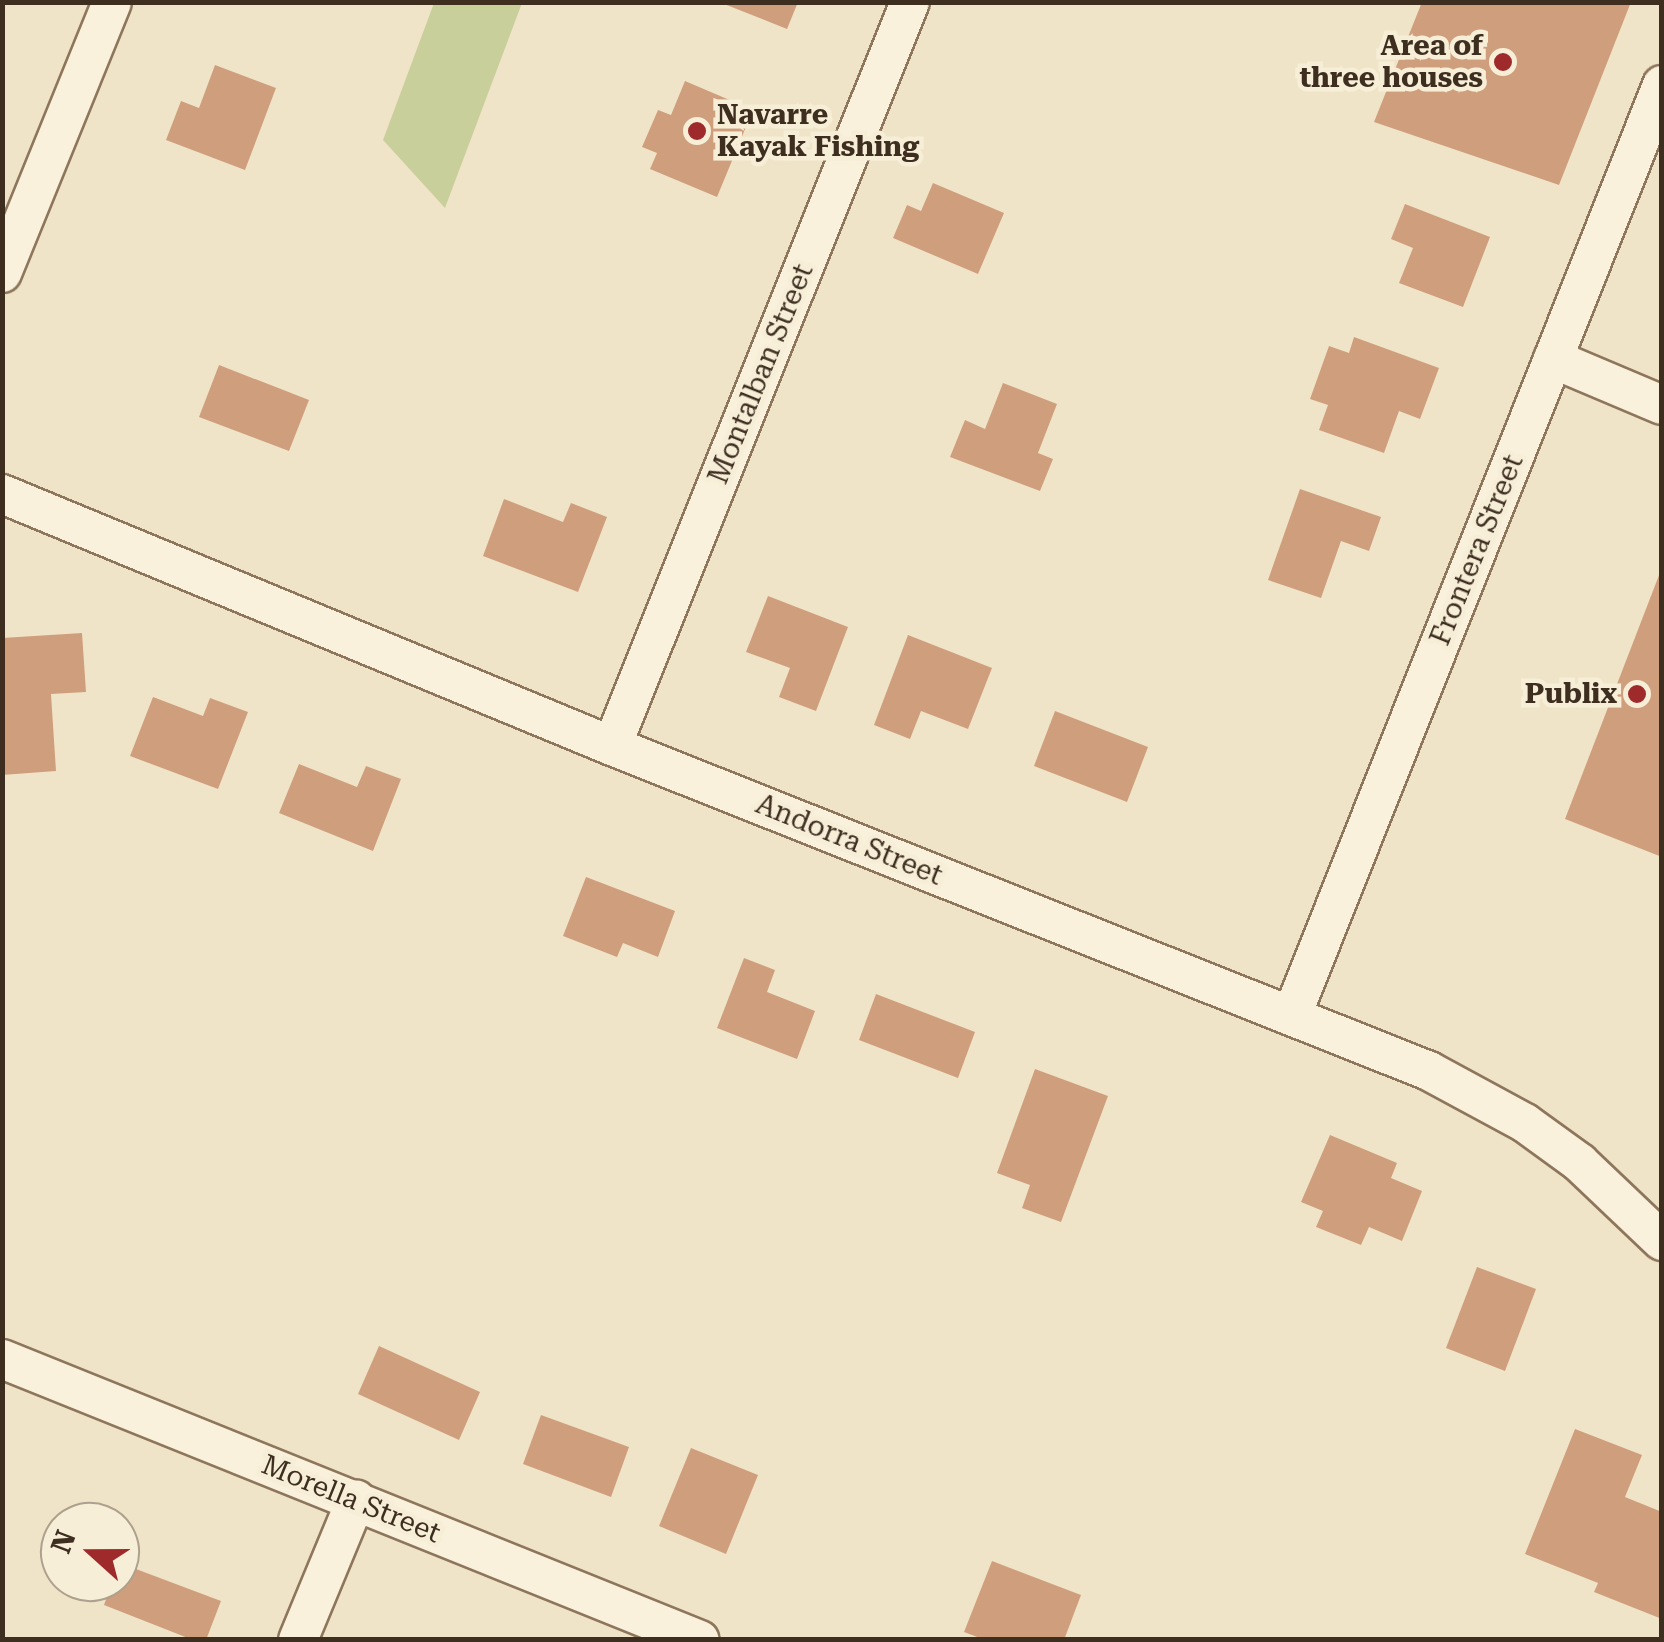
<!DOCTYPE html>
<style>
body{margin:0}
#map{position:relative;width:1664px;height:1642px;overflow:hidden;background:#f0e4c8;font-family:"Roboto Serif",serif}
div>[style]{position:absolute}
.green>*{inset:0;background:#c9cf9b}
.building>*{inset:0;background:#cf9f7d}
.roads{filter:drop-shadow(2px 0 #8d765c) drop-shadow(-2px 0 #8d765c) drop-shadow(0 2px #8d765c) drop-shadow(0 -2px #8d765c)}
.street>*{height:38px;margin:-19px;padding:0 19px;transform-origin:19px;border-radius:19px;background:#faf1dc}
.dots>*{width:28px;height:28px;translate:-50% -50%;box-sizing:border-box;border:5px solid #f7eed8;border-radius:50%}
span{translate:-50% -50%;white-space:nowrap;text-align:center;line-height:1.15;-webkit-text-stroke:9px #f7eed8;paint-order:stroke}
.poi-label{font-size:28px;color:#3d2e20;font-weight:700}
.right{translate:-100% -50%;text-align:right}
.left{translate:0 -50%;text-align:left}
.street-label{font-size:28px;color:#3d2e20}
.frame{position:absolute;inset:0;border:5px solid #3d2e20;pointer-events:none}
.north{position:absolute;left:40px;top:1502px;width:100px;height:100px;box-sizing:border-box;background:#f7eed8;border:2px solid #ada18e;border-radius:50%;rotate:291deg;font-size:28px;font-weight:700;line-height:40px;text-align:center;color:#3d2e20}
.north::after{content:'';display:block;margin:auto;width:35px;height:45px;background:#9e2a2b;clip-path:polygon(50% 0,100% 100%,50% 72%,0 100%)}
</style>
<div id="map">
<div class="green">
<i style="clip-path:polygon(434px 3px,522px 3px,445px 208px,383px 140px)"></i>
</div>
<div class="building">
<i style="clip-path:polygon(719px 2px,798px 2px,787px 29px)"></i>
<i style="clip-path:polygon(1422px 2px,1631px 2px,1559px 185px,1374px 122px)"></i>
<i style="clip-path:polygon(215px 65px,276px 88px,245px 170px,166px 140px,181px 101px,199px 108px)"></i>
<i style="clip-path:polygon(685px 81px,753px 110px,717px 197px,650px 169px,657px 153px,642px 147px,658px 110px,671px 115px)"></i>
<i style="clip-path:polygon(933px 183px,1004px 213px,978px 274px,893px 238px,907px 205px,921px 211px)"></i>
<i style="clip-path:polygon(1405px 204px,1490px 237px,1463px 307px,1399px 283px,1413px 248px,1391px 239px)"></i>
<i style="clip-path:polygon(1354px 337px,1439px 368px,1420px 419px,1399px 411px,1384px 453px,1319px 430px,1328px 405px,1310px 399px,1329px 346px,1349px 353px)"></i>
<i style="clip-path:polygon(219px 365px,309px 400px,289px 451px,199px 417px)"></i>
<i style="clip-path:polygon(1003px 383px,1057px 404px,1038px 453px,1053px 459px,1040px 491px,950px 457px,965px 420px,985px 429px)"></i>
<i style="clip-path:polygon(1300px 489px,1381px 517px,1369px 551px,1341px 541px,1321px 598px,1268px 580px)"></i>
<i style="clip-path:polygon(504px 499px,563px 522px,571px 503px,607px 517px,578px 592px,483px 556px)"></i>
<i style="clip-path:polygon(1661px 570px,1662px 570px,1662px 857px,1565px 819px)"></i>
<i style="clip-path:polygon(768px 596px,848px 627px,816px 711px,779px 697px,790px 668px,746px 652px)"></i>
<i style="clip-path:polygon(82px 633px,86px 692px,51px 694px,56px 771px,2px 775px,2px 638px)"></i>
<i style="clip-path:polygon(908px 635px,992px 668px,968px 729px,921px 711px,910px 739px,874px 725px)"></i>
<i style="clip-path:polygon(153px 697px,203px 716px,210px 698px,248px 712px,218px 789px,130px 756px)"></i>
<i style="clip-path:polygon(1055px 711px,1148px 747px,1127px 802px,1034px 766px)"></i>
<i style="clip-path:polygon(299px 764px,357px 787px,366px 766px,401px 779px,373px 851px,279px 813px)"></i>
<i style="clip-path:polygon(586px 877px,675px 911px,658px 957px,623px 943px,617px 957px,563px 936px)"></i>
<i style="clip-path:polygon(744px 958px,775px 970px,767px 992px,815px 1011px,797px 1059px,717px 1028px)"></i>
<i style="clip-path:polygon(876px 994px,975px 1032px,958px 1078px,859px 1040px)"></i>
<i style="clip-path:polygon(1035px 1069px,1108px 1096px,1061px 1222px,1022px 1208px,1030px 1185px,997px 1173px)"></i>
<i style="clip-path:polygon(1330px 1135px,1397px 1163px,1391px 1178px,1422px 1191px,1402px 1241px,1369px 1227px,1361px 1245px,1316px 1227px,1323px 1211px,1301px 1202px)"></i>
<i style="clip-path:polygon(1477px 1267px,1536px 1289px,1505px 1371px,1446px 1348px)"></i>
<i style="clip-path:polygon(379px 1346px,480px 1392px,459px 1440px,358px 1394px)"></i>
<i style="clip-path:polygon(541px 1415px,629px 1447px,611px 1497px,523px 1464px)"></i>
<i style="clip-path:polygon(1575px 1429px,1642px 1455px,1625px 1497px,1662px 1512px,1662px 1619px,1594px 1592px,1598px 1583px,1525px 1554px)"></i>
<i style="clip-path:polygon(691px 1448px,758px 1475px,726px 1554px,659px 1526px)"></i>
<i style="clip-path:polygon(992px 1561px,1081px 1595px,1064px 1640px,985px 1640px,964px 1632px)"></i>
<i style="clip-path:polygon(120px 1563px,221px 1601px,206px 1640px,193px 1640px,104px 1605px,112px 1582px,120px 1582px)"></i>
</div>
<div class="roads">
<div class="street">
<i style="left:2px;top:273px;width:292px;rotate:-67.9deg"></i>
<i style="left:1553px;top:359px;width:118px;rotate:22.9deg"></i>
<i style="left:2px;top:494px;width:660px;rotate:22.45deg"></i>
<i style="left:612px;top:746px;width:879px;rotate:21.69deg"></i>
<i style="left:1429px;top:1071px;width:109px;rotate:28.4deg"></i>
<i style="left:1525px;top:1123px;width:68px;rotate:36deg"></i>
<i style="left:1580px;top:1163px;width:113px;rotate:43.6deg"></i>
<i style="left:612px;top:746px;width:801px;rotate:-68.17deg"></i>
<i style="left:1292px;top:1015px;width:1001px;rotate:-68.3deg"></i>
<i style="left:2px;top:1359px;width:752px;rotate:21.93deg"></i>
<i style="left:298px;top:1640px;width:152px;rotate:-67.5deg"></i>
</div>
</div>
<div class="dots">
<i style="left:1503px;top:62px;background:#9e2a2b"></i>
<i style="left:697px;top:131px;background:#9e2a2b"></i>
<i style="left:1637px;top:694px;background:#9e2a2b"></i>
</div>
<div class="poi-label">
<span class="right" style="left:1483px;top:62px">Area of<br>three houses</span>
<span class="left" style="left:717px;top:131px">Navarre<br>Kayak Fishing</span>
<span class="right" style="left:1617px;top:694px">Publix</span>
</div>
<div class="street-label">
<span style="left:761px;top:374px;rotate:-68deg">Montalban Street</span>
<span style="left:1477px;top:550px;rotate:-68deg">Frontera Street</span>
<span style="left:849px;top:840px;rotate:22deg">Andorra Street</span>
<span style="left:351px;top:1499px;rotate:22deg">Morella Street</span>
</div>
<div class="frame"></div>
<div class="north">N</div>
</div>
